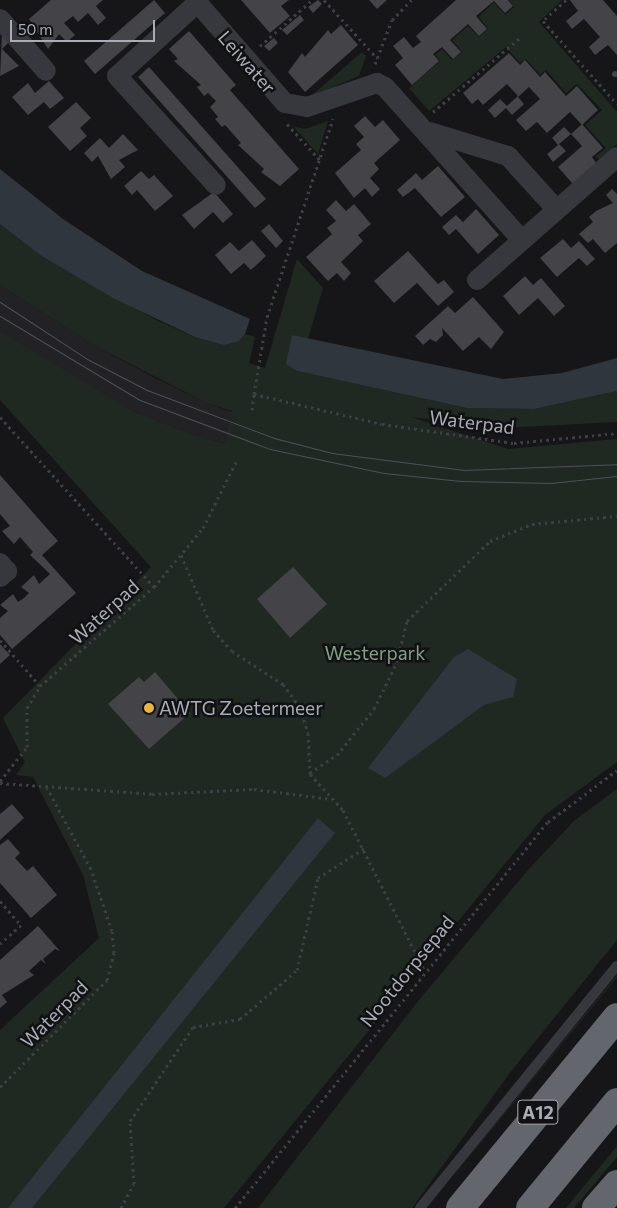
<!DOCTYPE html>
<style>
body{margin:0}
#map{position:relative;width:617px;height:1208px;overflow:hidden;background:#161618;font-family:Commissioner,sans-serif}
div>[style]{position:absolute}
.built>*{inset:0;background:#222225}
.green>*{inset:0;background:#202822}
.water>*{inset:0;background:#2f363d}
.building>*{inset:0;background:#434348}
.round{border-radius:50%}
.path>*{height:3px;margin-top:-1.5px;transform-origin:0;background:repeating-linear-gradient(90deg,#3d3f44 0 2.5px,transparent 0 6.5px)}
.lane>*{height:10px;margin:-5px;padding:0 5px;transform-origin:5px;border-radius:5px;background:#37383d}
.street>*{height:20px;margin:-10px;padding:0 10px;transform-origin:10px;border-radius:10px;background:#37383d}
.highway>*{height:28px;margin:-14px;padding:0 14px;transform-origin:14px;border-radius:14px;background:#64666e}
.tram>*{height:1px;margin:-0.5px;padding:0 0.5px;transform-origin:0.5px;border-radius:0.5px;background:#4e5056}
.dots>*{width:14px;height:14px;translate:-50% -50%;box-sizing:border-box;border:2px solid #111113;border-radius:50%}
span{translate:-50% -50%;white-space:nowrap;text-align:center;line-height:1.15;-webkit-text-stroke:5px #111113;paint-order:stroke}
.shield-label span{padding:1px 4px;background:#111113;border:1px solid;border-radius:4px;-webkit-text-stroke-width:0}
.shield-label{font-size:18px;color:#a9adb7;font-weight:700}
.street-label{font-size:19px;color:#a9adb7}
.park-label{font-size:19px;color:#81a184}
.poi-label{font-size:19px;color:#a9adb7}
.left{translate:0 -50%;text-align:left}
.scale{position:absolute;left:10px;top:20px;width:145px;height:22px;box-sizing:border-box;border:2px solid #a9adb7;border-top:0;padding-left:6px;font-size:15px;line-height:18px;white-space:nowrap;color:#a9adb7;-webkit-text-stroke:4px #111113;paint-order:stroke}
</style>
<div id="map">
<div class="built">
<i style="clip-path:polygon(0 285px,97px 347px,155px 378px,207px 403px,275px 427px,268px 456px,194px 435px,135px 412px,8px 336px,0 331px)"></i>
</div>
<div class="green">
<i style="clip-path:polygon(509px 0,562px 0,539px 22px,617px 112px,617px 144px,599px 160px,595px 157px,606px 148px,585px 125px,602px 110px,577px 84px,566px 93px,546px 70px,540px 75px,526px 59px,520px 63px,506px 47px,429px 111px,409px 88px,440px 61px,435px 55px,442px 49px,452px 60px,462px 52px,452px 40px,468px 26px,479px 37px,488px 29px,479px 17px,494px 2px,505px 15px,514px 7px)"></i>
<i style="clip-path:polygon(362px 52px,366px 56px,359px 76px,310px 97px)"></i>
<i style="clip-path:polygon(328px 121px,318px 154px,293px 126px,305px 129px)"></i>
<i style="clip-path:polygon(0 224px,40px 255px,158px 321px,195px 337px,239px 341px,245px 334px,255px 337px,249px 363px,265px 368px,297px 259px,323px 288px,308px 339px,292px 335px,297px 371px,467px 408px,534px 409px,617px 391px,617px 422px,501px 428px,411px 417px,508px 449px,617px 439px,617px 762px,545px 815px,224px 1208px,0 1208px,0 1030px,99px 938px,83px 875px,33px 777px,16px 775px,25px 762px,3px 718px,151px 567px,0 400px,0 331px,135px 412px,194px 435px,225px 444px,232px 411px,207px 403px,97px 347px,0 285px)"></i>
<i style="clip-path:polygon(617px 789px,617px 940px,509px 1074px,412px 1208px,258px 1208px,419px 1000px,528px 870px,575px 820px)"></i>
<i style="clip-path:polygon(617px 975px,617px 977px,447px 1184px,492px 1128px)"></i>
<i style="clip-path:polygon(617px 1146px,617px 1157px,574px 1208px,566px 1208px)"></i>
</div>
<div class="water">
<i style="clip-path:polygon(0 169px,63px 219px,142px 271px,250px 319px,245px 334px,239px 341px,224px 345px,195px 337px,113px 298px,40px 255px,0 224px)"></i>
<i style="clip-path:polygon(292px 335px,503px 379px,562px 373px,617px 358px,617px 391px,534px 409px,467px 408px,297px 371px,286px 364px)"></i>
<i style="clip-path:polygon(468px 649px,517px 679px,513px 697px,484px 705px,385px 778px,368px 768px,454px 657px)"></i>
<i style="clip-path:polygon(318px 818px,335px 833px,32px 1208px,8px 1208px)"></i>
</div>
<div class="building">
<i style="clip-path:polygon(51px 0,103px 0,96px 6px,106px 18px,98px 25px,88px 13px,78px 22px,73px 16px,64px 23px,75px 35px,67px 42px,59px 34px,48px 49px,29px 19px)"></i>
<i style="clip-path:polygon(154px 0,165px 13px,95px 74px,84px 61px)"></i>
<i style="clip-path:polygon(241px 0,289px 0,281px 6px,290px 16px,270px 33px)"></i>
<i style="clip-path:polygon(318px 0,322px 4px,313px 13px,308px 7px)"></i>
<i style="clip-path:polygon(369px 0,387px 0,377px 9px)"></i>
<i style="clip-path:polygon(456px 0,508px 0,513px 6px,505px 13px,494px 1px,476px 16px,487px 29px,479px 36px,468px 24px,450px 40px,461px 52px,453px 59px,442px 47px,433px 54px,439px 61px,412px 85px,395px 65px,403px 58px,393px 46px,404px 37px,413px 48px,421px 42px,416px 36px)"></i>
<i style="clip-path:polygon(570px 0,603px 0,617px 16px,617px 55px,608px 45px,595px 55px,589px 47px,600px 37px,584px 19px,572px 29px,566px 21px,578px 11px)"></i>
<i style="clip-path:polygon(300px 15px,304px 20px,287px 35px,282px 30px)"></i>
<i style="clip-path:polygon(341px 25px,358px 45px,305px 92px,288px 72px,302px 53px,305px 57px,328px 30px,331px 34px)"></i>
<i style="clip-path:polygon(189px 31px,236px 85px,230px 90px,299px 169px,280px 186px,261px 172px,264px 169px,238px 145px,241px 143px,225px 125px,222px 127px,215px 119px,218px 117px,210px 107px,216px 101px,208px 93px,204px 96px,197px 87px,201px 85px,174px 61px,178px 59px,169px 49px)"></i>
<i style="clip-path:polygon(2px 34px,9px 42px,2px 49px,19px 66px,0 76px)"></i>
<i style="clip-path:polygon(274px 38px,278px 43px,269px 51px,264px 46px)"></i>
<i style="clip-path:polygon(509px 53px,520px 65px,525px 60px,540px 77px,545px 72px,566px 96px,577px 86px,598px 110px,582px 125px,570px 112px,547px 133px,537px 122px,526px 131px,516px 120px,540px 99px,529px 87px,518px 97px,524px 104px,512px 115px,506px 108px,495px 118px,488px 110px,500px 99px,507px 106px,518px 96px,507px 84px,483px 105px,478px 99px,472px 104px,463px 93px)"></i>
<i style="clip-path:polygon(149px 67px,266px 199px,255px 208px,138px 77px)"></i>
<i class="round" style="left:612px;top:71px;width:6px;height:6px"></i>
<i style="clip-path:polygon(49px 81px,64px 98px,50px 109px,44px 102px,28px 115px,12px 97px,28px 83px,35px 93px)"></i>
<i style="clip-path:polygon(76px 102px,91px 118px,80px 128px,87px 136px,70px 151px,48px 127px)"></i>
<i style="clip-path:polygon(365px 116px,375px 127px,383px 120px,400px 140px,374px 163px,379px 169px,370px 178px,380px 189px,372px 197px,365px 188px,354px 198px,335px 173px,361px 150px,356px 144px,364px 137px,354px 126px)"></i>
<i style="clip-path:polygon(582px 124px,603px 148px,592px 157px,596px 163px,573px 184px,558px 167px,582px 146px,571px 134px,559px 144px,566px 151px,553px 162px,547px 154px,558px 145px,552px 138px,564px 127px,571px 134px)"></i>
<i style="clip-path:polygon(123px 134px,138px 150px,119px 160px,125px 167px,111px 179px,98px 156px,92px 162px,84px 153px,100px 138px,109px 148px)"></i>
<i style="clip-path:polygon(438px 166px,465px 197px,441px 217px,415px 188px,403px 197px,397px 190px,416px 173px,422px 180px)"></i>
<i style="clip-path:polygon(141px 171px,149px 179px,154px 175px,173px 196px,155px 211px,137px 190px,132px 195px,124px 186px)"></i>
<i style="clip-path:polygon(612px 189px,617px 194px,617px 243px,605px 253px,593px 239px,588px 243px,579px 234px,593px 222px,589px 217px,596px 211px,613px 203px,606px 195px)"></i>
<i style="clip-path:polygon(214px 192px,233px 214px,223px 223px,213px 212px,194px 229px,182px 215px)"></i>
<i style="clip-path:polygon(336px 200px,346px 211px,354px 204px,371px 224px,358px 235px,363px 241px,341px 262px,351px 273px,344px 281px,337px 273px,328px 281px,306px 257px,332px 234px,327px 228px,336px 221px,326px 210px)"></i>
<i style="clip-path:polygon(476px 209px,499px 235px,478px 254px,456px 229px,449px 235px,442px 227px,456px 215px,463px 222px)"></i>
<i style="clip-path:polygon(269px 224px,283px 241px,276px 248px,261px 231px)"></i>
<i style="clip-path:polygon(563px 239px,571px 248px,579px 241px,595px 259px,587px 266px,579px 258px,557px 277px,540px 258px)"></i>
<i style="clip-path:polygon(252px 240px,266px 256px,251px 270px,244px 263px,231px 274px,215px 255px,230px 242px,239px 251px)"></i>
<i style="clip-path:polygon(408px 251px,438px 284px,444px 280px,454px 292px,438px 306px,417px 283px,394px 303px,374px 281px)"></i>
<i style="clip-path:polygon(525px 276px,533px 285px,541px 278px,565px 306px,554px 316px,538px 298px,519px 315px,503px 296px)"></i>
<i style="clip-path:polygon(473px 297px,504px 332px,491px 349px,479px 337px,463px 351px,442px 328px,443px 335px,436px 342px,430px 339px,423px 345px,415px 336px,448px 306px,455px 313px)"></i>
<i style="clip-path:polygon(0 475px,58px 541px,42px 555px,76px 593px,12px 649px,0 635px,0 618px,8px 611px,0 605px,13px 594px,18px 602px,24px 598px,29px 593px,21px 587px,34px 575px,39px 584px,50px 574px,30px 555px,33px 552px,20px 537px,14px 544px,2px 531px,10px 526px,0 514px)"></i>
<i style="clip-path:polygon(293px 567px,327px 604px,290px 638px,257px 599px)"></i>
<i style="clip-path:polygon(0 644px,10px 655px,0 664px)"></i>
<i style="clip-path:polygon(155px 672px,190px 713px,149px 749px,108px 704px,139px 677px,144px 682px)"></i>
<i style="clip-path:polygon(12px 804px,24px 818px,0 840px,0 814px)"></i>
<i style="clip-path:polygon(8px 839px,20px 853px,15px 858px,27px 871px,33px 866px,57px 895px,31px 918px,0 883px,0 845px)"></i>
<i style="clip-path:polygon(38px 926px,60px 951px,55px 949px,43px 959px,46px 964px,41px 960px,29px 971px,34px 975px,2px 995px,7px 1002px,0 1008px,0 960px)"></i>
</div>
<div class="path">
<i style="left:324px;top:0;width:79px;rotate:47.6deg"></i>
<i style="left:566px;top:0;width:31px;rotate:138deg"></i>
<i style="left:543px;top:21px;width:111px;rotate:48.3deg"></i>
<i style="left:260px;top:46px;width:69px;rotate:-41.5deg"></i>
<i style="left:375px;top:64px;width:47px;rotate:-68.9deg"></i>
<i style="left:392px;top:20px;width:28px;rotate:-46deg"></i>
<i style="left:433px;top:112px;width:117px;rotate:-40.5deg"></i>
<i style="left:287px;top:124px;width:49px;rotate:47.5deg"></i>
<i style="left:254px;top:394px;width:78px;rotate:-80.4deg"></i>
<i style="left:267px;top:317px;width:209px;rotate:-71.6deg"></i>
<i style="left:252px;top:410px;width:16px;rotate:-83deg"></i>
<i style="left:254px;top:394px;width:131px;rotate:13.2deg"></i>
<i style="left:382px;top:424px;width:133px;rotate:8.2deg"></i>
<i style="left:514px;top:443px;width:103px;rotate:-5.5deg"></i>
<i style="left:0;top:417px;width:229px;rotate:47.8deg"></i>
<i style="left:181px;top:555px;width:82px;rotate:66.9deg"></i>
<i style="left:213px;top:630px;width:28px;rotate:48deg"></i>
<i style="left:232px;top:651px;width:61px;rotate:32.9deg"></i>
<i style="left:283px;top:684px;width:29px;rotate:54deg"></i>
<i style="left:300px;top:707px;width:27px;rotate:73deg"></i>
<i style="left:308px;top:733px;width:41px;rotate:87.2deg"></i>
<i style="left:310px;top:774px;width:49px;rotate:47.5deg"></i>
<i style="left:343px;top:810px;width:179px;rotate:63.1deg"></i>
<i style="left:0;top:640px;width:61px;rotate:49deg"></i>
<i style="left:310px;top:773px;width:32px;rotate:-34deg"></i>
<i style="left:337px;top:755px;width:59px;rotate:-51.2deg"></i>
<i style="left:374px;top:709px;width:52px;rotate:-63.9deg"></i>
<i style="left:397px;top:662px;width:42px;rotate:-76.3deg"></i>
<i style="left:407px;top:621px;width:115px;rotate:-43.9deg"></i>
<i style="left:490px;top:541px;width:45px;rotate:-22deg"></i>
<i style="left:532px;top:524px;width:85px;rotate:-5.4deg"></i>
<i style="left:0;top:781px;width:43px;rotate:-51.5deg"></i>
<i style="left:27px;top:747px;width:39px;rotate:-90deg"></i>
<i style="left:27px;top:708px;width:26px;rotate:-59deg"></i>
<i style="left:40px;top:686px;width:151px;rotate:-41deg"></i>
<i style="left:154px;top:587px;width:77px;rotate:-50.3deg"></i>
<i style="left:203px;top:528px;width:74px;rotate:-63.4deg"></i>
<i style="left:0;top:783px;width:152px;rotate:4.1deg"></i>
<i style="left:152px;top:794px;width:102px;rotate:-2.8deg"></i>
<i style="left:254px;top:789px;width:78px;rotate:7.4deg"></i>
<i style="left:0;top:901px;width:32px;rotate:49deg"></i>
<i style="left:21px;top:925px;width:28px;rotate:138deg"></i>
<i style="left:0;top:1087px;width:151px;rotate:-45deg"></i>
<i style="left:107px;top:980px;width:28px;rotate:-75deg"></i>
<i style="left:114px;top:953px;width:22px;rotate:-95deg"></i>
<i style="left:112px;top:931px;width:65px;rotate:-108.7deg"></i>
<i style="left:91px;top:869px;width:92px;rotate:-118.5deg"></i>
<i style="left:121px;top:1208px;width:27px;rotate:-62deg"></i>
<i style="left:134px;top:1184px;width:63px;rotate:-93.6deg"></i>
<i style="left:130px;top:1121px;width:113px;rotate:-56.2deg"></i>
<i style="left:193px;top:1027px;width:48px;rotate:-9.7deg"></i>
<i style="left:240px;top:1019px;width:75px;rotate:-40.7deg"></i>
<i style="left:297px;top:970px;width:94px;rotate:-77.1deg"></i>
<i style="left:318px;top:878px;width:56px;rotate:-32.6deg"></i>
<i style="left:235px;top:1208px;width:497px;rotate:-51deg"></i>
<i style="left:548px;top:822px;width:86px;rotate:-37deg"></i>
</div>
<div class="lane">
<i style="left:420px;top:1208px;width:312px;rotate:-50.9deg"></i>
</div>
<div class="street">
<i style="left:195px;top:0;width:137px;rotate:48.9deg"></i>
<i style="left:285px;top:103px;width:22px;rotate:10deg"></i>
<i style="left:307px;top:107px;width:74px;rotate:-18.9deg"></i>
<i style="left:377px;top:83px;width:9px;rotate:27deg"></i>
<i style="left:385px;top:87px;width:205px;rotate:48.2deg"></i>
<i style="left:197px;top:3px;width:108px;rotate:137.6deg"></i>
<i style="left:117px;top:76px;width:147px;rotate:47.8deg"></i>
<i style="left:0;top:19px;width:69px;rotate:48.5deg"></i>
<i style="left:430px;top:132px;width:82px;rotate:17.1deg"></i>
<i style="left:508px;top:156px;width:72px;rotate:47.8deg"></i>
<i style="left:477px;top:280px;width:186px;rotate:-41.3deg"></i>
<i style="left:0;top:563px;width:11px;rotate:49deg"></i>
<i style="left:7px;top:571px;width:9px;rotate:139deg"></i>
</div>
<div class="highway">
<i style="left:460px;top:1208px;width:247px;rotate:-50.6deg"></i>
<i style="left:530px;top:1208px;width:137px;rotate:-50.6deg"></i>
<i style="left:596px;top:1208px;width:32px;rotate:-49deg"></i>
</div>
<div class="tram">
<i style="left:0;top:302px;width:104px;rotate:33.2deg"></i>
<i style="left:87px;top:359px;width:68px;rotate:27.3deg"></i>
<i style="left:147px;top:390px;width:136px;rotate:20.7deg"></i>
<i style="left:274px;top:438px;width:60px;rotate:14.5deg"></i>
<i style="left:332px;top:453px;width:133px;rotate:7.3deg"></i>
<i style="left:464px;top:470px;width:153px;rotate:-2.2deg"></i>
<i style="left:0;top:316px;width:163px;rotate:31deg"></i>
<i style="left:140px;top:400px;width:139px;rotate:20.7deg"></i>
<i style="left:270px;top:449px;width:116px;rotate:11.9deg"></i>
<i style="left:384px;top:473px;width:77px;rotate:5.9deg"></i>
<i style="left:461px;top:481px;width:90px;rotate:1.3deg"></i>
<i style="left:551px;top:483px;width:66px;rotate:-6.1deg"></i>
</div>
<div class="dots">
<i style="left:149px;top:708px;background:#e9b63d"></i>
</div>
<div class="shield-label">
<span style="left:538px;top:1112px">A12</span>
</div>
<div class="street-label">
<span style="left:247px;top:62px;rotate:49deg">Leiwater</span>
<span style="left:472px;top:422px;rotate:7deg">Waterpad</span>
<span style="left:104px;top:612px;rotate:-42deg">Waterpad</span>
<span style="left:407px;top:971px;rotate:-51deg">Nootdorpsepad</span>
<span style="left:54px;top:1014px;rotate:-45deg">Waterpad</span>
</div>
<div class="park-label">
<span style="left:375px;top:653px">Westerpark</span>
</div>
<div class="poi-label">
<span class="left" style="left:159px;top:708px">AWTG Zoetermeer</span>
</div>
<div class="scale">50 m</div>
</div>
